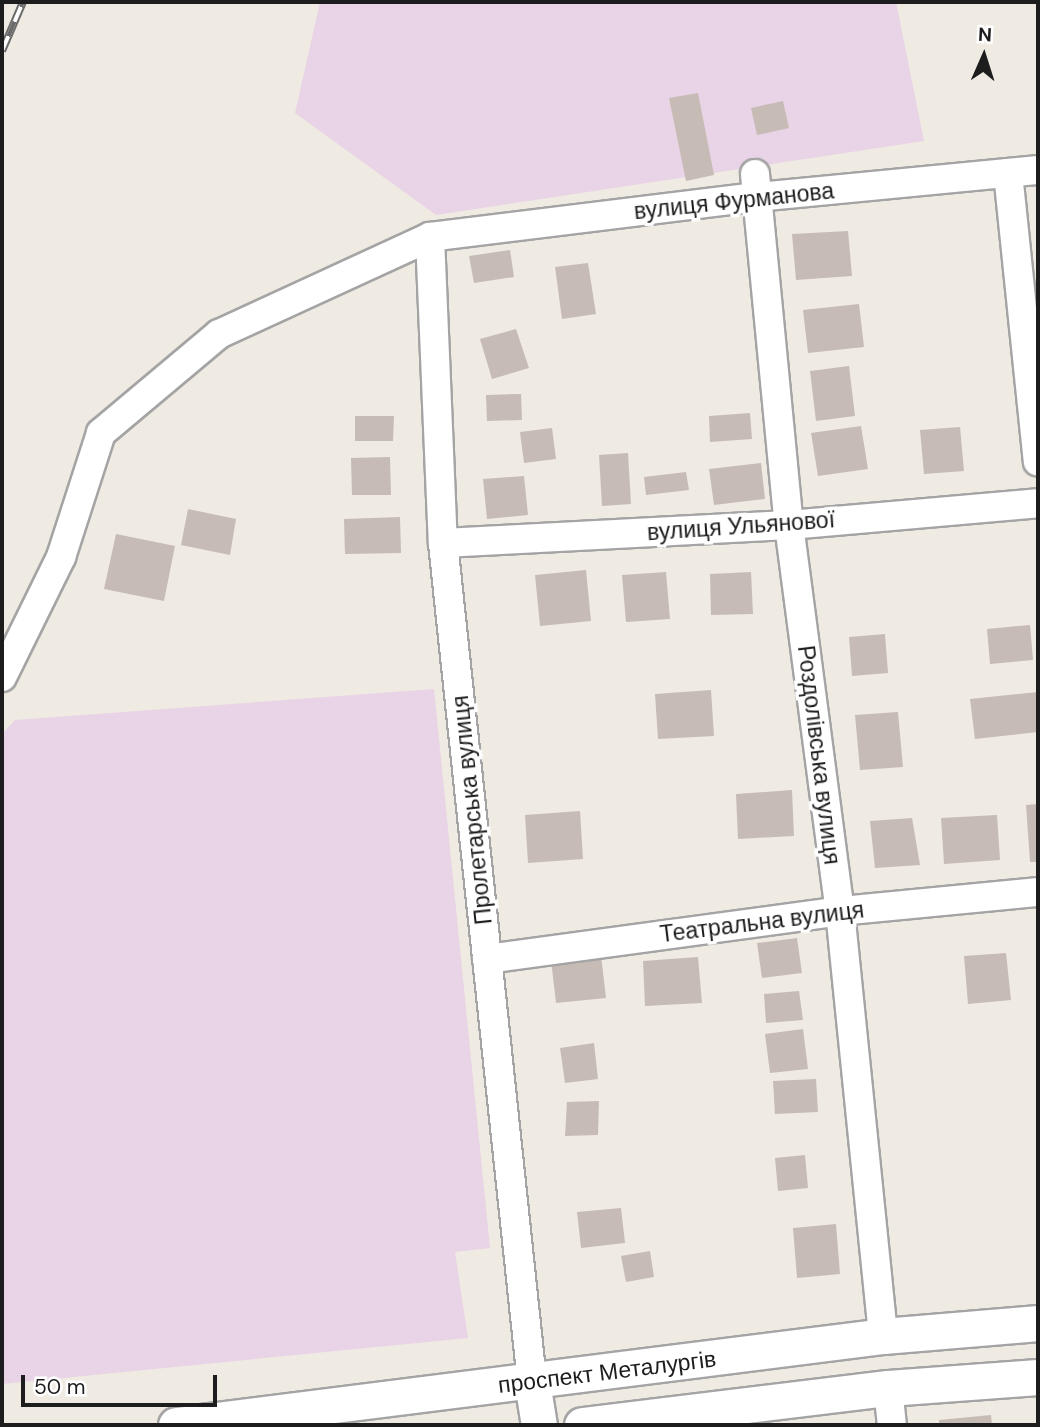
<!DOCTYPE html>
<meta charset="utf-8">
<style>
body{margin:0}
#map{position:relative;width:1040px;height:1427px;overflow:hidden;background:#efeae2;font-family:"DM Sans",sans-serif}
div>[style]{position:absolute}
.industrial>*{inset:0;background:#e9d3e6}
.building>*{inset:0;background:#c7bbb5}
.roads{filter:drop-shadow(2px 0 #a4a4a4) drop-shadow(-2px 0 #a4a4a4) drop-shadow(0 2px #a4a4a4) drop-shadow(0 -2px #a4a4a4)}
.minor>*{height:28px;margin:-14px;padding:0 14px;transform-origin:14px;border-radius:14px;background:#fff}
.tertiary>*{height:35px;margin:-17.5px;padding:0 17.5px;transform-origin:17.5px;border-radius:17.5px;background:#fff}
.rail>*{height:8px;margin-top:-4px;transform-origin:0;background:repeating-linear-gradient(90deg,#fff 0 16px,#6b6b6b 0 32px);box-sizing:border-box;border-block:2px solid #6b6b6b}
span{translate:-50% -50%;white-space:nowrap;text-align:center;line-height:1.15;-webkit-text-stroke:7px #fff;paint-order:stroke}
.street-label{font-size:23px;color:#1d1d1d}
.frame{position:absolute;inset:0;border:4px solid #1d1d1d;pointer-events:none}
.north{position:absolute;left:949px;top:21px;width:70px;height:70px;-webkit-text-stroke:5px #fff;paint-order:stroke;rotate:3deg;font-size:19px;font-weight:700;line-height:28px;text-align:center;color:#1d1d1d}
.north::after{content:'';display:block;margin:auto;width:24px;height:32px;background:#1d1d1d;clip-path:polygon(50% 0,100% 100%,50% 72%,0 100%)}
.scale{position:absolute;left:21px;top:1375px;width:196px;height:32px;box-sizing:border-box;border:4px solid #1d1d1d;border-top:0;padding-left:9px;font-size:21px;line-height:24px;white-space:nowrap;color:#1d1d1d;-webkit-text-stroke:5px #fff;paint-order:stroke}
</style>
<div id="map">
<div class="industrial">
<i style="clip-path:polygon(320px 2px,896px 2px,924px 141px,436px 215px,295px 113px)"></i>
<i style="clip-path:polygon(434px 689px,490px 1248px,455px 1252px,468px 1338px,2px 1384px,2px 734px,15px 720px)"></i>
</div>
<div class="building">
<i style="clip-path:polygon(698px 93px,714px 175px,686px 181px,669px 98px)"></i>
<i style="clip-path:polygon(783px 101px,789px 128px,757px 135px,751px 108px)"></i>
<i style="clip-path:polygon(848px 231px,852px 276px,796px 280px,792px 234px)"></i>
<i style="clip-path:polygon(510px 250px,514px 277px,474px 283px,469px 256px)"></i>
<i style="clip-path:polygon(588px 263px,596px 314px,562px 319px,555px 267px)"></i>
<i style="clip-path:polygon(859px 304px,864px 347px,808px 353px,803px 310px)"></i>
<i style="clip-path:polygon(516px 329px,529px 368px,492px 379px,480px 339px)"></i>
<i style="clip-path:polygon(849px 366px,855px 416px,816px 421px,810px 371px)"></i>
<i style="clip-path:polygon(521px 394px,522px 420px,487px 421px,486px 395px)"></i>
<i style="clip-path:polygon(750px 413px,752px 439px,710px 442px,709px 416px)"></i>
<i style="clip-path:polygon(355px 416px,394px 416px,393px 441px,355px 441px)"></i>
<i style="clip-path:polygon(861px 426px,868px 469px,818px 476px,811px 433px)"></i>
<i style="clip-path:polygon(960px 427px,964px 471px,924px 474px,920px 430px)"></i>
<i style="clip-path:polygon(552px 428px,556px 459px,524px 463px,520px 432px)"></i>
<i style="clip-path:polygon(628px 453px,631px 504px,602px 506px,599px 455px)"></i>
<i style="clip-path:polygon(390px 457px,391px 495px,352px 495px,351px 458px)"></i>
<i style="clip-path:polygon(761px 463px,765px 499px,714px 505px,709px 469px)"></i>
<i style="clip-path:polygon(686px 472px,689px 490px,646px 495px,644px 477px)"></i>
<i style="clip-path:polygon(524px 476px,528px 515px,487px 519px,483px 479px)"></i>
<i style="clip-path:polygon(188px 509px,236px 519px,230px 555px,181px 545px)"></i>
<i style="clip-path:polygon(400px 517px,401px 553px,345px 554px,344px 519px)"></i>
<i style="clip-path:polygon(116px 534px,175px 546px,164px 601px,104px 589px)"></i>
<i style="clip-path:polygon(586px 570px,591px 621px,540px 626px,535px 575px)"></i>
<i style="clip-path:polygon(666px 572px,670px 619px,626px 622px,622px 575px)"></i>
<i style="clip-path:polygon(751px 572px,753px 614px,711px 615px,710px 574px)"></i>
<i style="clip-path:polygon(1030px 625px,1033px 660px,990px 664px,987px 629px)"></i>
<i style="clip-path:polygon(885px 634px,888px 673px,852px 676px,849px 637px)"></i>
<i style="clip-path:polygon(711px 690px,714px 736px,658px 739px,655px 694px)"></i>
<i style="clip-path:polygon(1038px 692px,1038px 732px,975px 739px,970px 699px)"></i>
<i style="clip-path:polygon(898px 712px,903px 767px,860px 770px,855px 715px)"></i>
<i style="clip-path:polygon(792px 790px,794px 836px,738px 839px,736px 794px)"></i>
<i style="clip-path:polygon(1038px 804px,1038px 862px,1030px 862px,1026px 805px)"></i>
<i style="clip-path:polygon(580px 811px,583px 859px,528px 863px,525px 815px)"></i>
<i style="clip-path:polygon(997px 815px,1000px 860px,944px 864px,941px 818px)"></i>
<i style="clip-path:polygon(912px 818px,920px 865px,875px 868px,870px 821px)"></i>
<i style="clip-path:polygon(797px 938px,802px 973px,762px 978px,757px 943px)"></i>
<i style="clip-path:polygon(1006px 953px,1011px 1000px,968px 1004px,964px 956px)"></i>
<i style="clip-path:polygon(601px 955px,606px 998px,556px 1003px,551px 960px)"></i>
<i style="clip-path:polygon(698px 957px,702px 1003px,645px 1006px,643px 961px)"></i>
<i style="clip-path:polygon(799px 991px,803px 1020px,766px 1023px,764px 994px)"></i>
<i style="clip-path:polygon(803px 1029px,808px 1069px,770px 1073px,765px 1034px)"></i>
<i style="clip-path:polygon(594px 1043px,598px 1079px,565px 1083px,560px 1048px)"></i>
<i style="clip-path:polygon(816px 1079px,818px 1112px,775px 1114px,773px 1081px)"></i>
<i style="clip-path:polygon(599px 1101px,598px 1135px,565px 1136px,567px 1102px)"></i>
<i style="clip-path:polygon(805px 1155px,808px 1188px,778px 1191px,775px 1158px)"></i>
<i style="clip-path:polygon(621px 1208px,625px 1243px,581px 1248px,577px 1212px)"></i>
<i style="clip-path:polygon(836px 1224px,840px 1274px,797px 1278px,793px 1228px)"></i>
<i style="clip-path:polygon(650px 1251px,654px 1277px,626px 1282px,621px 1256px)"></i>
<i style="clip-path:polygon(991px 1415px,992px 1425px,939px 1425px,939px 1420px)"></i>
</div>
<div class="roads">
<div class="minor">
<i style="left:1008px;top:173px;width:290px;rotate:84.1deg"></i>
<i style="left:755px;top:174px;width:353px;rotate:84.5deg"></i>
<i style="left:789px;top:525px;width:389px;rotate:82.5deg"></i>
<i style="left:840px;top:911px;width:427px;rotate:84.2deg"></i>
<i style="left:430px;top:237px;width:306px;rotate:87.6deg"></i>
<i style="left:443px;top:543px;width:844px;rotate:83.94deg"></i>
<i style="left:443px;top:543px;width:346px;rotate:-3deg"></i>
<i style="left:789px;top:525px;width:250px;rotate:-5deg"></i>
<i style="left:2px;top:677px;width:134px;rotate:-63.8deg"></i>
<i style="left:61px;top:557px;width:130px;rotate:-72.1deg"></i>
<i style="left:101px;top:433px;width:154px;rotate:-40deg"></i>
<i style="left:219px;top:334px;width:232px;rotate:-24.7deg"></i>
<i style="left:430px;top:237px;width:329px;rotate:-7deg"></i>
<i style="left:757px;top:197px;width:282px;rotate:-5.5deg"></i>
<i style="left:487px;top:959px;width:356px;rotate:-7.7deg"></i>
<i style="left:840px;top:911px;width:199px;rotate:-5.5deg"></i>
<i style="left:888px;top:1388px;width:37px;rotate:84deg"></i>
</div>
<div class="tertiary">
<i style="left:532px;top:1382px;width:44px;rotate:80.8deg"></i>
<i style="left:176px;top:1425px;width:713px;rotate:-7.17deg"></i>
<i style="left:883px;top:1336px;width:156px;rotate:-4.8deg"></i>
<i style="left:582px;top:1425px;width:308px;rotate:-6.9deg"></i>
<i style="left:888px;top:1388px;width:150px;rotate:-4.2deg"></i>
</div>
</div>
<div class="rail">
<i style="left:2px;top:51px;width:53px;rotate:-66.8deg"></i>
</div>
<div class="street-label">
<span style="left:734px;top:201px;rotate:-6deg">вулиця Фурманова</span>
<span style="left:741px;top:526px;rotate:-4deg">вулиця Ульянової</span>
<span style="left:819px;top:755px;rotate:83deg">Роздолівська вулиця</span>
<span style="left:472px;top:810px;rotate:-96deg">Пролетарська вулиця</span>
<span style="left:762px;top:922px;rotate:-7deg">Театральна вулиця</span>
<span style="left:607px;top:1372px;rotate:-7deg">проспект Металургів</span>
</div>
<div class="frame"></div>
<div class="north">N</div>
<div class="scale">50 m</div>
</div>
